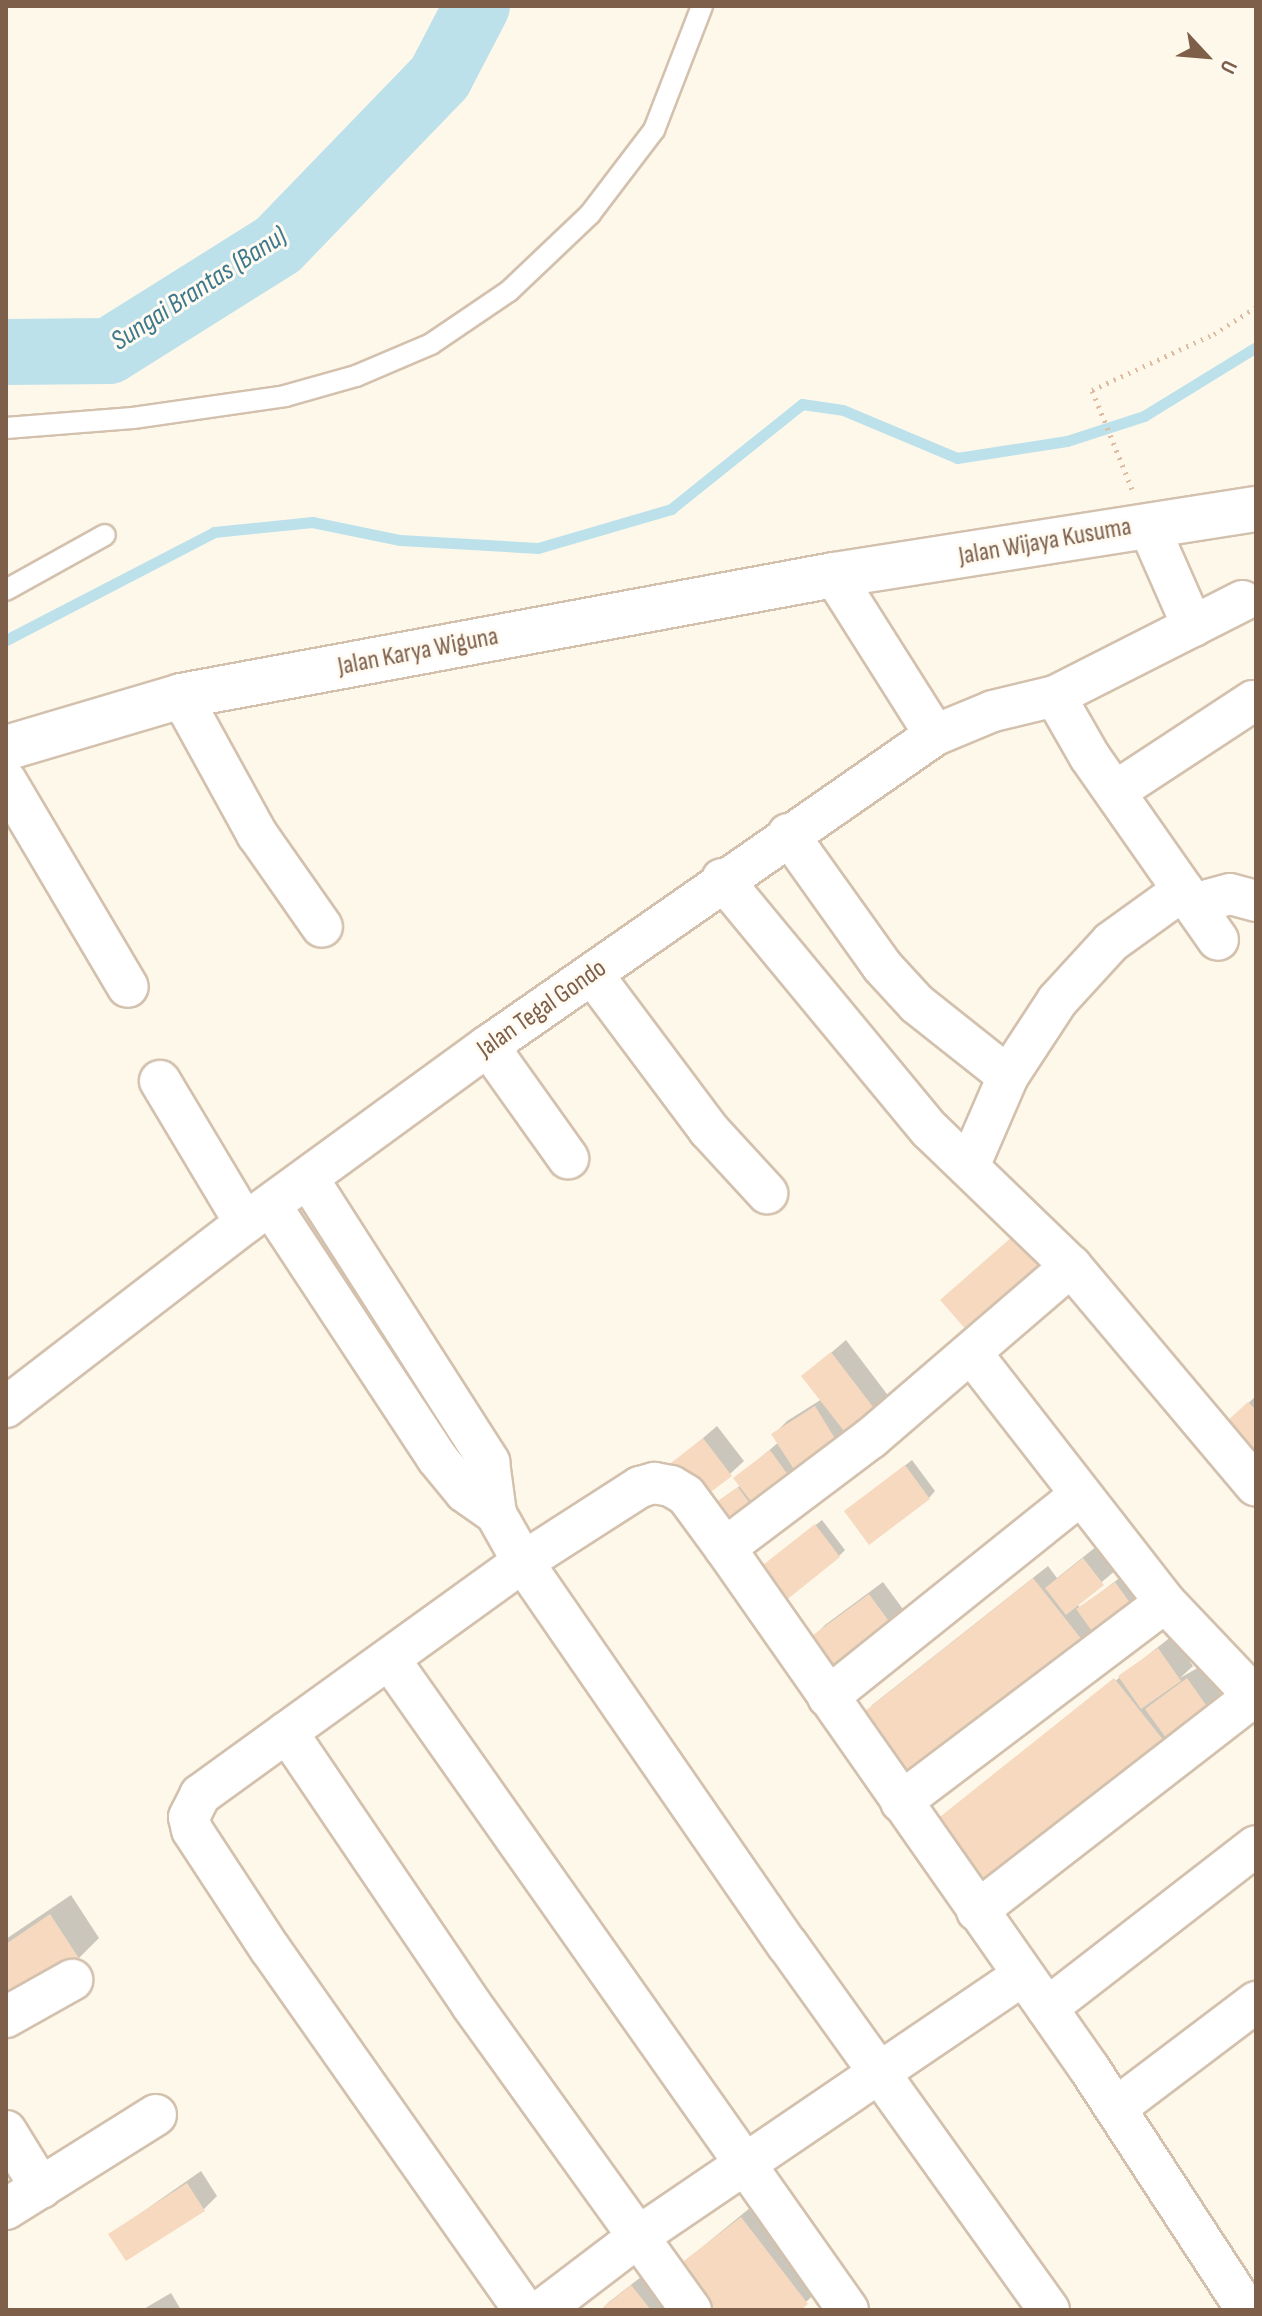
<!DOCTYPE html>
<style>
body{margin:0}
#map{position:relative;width:1262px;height:2316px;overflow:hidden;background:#fef8ea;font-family:"Sofia Sans Condensed",sans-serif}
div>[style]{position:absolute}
.shadow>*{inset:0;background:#0003}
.stream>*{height:11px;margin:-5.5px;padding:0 5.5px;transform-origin:5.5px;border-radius:5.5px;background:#bce1eb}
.river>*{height:66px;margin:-33px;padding:0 33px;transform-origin:33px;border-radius:33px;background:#bce1eb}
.building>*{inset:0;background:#f6d9bf}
.path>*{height:5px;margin-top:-2.5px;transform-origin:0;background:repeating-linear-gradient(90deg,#ddbca1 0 2px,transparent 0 8px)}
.roads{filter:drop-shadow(2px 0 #d3c1ae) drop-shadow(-2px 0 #d3c1ae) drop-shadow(0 2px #d3c1ae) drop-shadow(0 -2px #d3c1ae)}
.service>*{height:20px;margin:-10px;padding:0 10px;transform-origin:10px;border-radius:10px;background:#fff}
.minor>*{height:40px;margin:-20px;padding:0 20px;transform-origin:20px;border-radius:20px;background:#fff}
.secondary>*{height:44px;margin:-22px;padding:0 22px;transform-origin:22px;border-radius:22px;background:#fff}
span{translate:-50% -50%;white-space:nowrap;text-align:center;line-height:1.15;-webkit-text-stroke:6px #fffbf3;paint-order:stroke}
.street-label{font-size:26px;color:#7d5f4a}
.water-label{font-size:28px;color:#3e798b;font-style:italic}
.frame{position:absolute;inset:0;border:8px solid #7d5f4a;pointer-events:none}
.north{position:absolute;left:1166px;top:16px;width:80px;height:80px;-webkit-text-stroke:6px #fffbf3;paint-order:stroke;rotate:116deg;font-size:22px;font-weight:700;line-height:32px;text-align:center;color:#7d5f4a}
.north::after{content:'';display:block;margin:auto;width:28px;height:36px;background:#7d5f4a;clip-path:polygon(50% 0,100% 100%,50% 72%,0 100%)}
</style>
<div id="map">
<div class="shadow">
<i style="clip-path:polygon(1027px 1224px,1060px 1262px,976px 1338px)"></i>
<i style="clip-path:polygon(846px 1340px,893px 1402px,764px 1508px,714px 1504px,741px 1485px,736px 1478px,779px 1442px,774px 1434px,787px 1421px,822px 1399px,804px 1376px)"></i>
<i style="clip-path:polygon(1256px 1396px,1256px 1476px,1230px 1420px)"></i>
<i style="clip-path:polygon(717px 1426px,744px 1461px,730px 1474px,674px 1463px)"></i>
<i style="clip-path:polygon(912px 1460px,935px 1491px,929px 1498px,847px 1511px)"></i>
<i style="clip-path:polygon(822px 1520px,845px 1550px,839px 1556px,767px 1563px)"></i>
<i style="clip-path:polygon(1097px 1546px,1116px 1570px,1077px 1603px,1080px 1608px,1130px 1570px,1153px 1603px,1106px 1640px,871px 1706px,1048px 1566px,1057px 1578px)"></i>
<i style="clip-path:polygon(883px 1582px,911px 1620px,812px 1638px,825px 1625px)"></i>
<i style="clip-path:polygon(1172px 1636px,1193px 1666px,1180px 1678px,1201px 1666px,1230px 1707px,1177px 1750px,928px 1829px)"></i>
<i style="clip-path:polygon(71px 1895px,99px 1938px,79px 1958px,6px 2007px,6px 1939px)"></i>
<i style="clip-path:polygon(201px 2171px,217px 2196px,204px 2209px,111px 2234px)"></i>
<i style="clip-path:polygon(762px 2198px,827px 2283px,797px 2310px,711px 2310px,678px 2267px)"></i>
<i style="clip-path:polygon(646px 2273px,675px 2310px,601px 2310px,609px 2302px)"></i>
<i style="clip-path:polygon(171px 2293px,181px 2310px,142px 2310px)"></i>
</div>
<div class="stream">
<i style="left:6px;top:640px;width:234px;rotate:-27.4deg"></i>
<i style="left:214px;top:532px;width:99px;rotate:-5.8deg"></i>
<i style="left:312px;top:522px;width:90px;rotate:11.6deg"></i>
<i style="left:400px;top:540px;width:138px;rotate:3.3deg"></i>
<i style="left:538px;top:548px;width:139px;rotate:-16.3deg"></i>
<i style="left:671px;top:509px;width:168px;rotate:-38.7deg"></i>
<i style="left:802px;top:404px;width:41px;rotate:8.3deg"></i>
<i style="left:843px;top:410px;width:124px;rotate:22.8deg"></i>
<i style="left:957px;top:458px;width:111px;rotate:-8.8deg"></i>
<i style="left:1067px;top:441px;width:81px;rotate:-18deg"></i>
<i style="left:1144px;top:416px;width:132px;rotate:-31.6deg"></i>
</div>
<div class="river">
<i style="left:6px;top:352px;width:103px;rotate:-0.6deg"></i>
<i style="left:109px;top:351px;width:199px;rotate:-32.1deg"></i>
<i style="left:278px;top:245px;width:233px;rotate:-46deg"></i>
<i style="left:440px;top:77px;width:80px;rotate:-62.5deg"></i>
</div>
<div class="building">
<i style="clip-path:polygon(1013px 1236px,1048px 1277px,975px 1340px,940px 1300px)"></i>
<i style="clip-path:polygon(831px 1352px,880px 1416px,851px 1440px,801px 1376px)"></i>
<i style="clip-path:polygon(1248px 1402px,1256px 1410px,1256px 1479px,1214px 1433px)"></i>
<i style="clip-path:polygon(815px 1406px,842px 1450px,799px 1477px,771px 1434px)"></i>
<i style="clip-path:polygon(703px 1438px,732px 1476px,700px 1500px,671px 1463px)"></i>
<i style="clip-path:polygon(770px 1450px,796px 1486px,760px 1513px,733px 1478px)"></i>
<i style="clip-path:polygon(905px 1465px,930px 1499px,869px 1545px,844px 1511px)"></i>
<i style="clip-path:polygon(738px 1487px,759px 1516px,727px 1541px,705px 1510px)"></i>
<i style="clip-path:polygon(815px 1524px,840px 1557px,784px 1602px,758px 1569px)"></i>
<i style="clip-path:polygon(1083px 1558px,1104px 1585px,1066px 1615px,1045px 1588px)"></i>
<i style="clip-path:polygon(1033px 1578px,1094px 1655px,911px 1792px,855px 1719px)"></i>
<i style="clip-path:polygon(1115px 1582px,1141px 1618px,1102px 1645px,1076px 1609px)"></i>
<i style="clip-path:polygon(869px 1594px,899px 1635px,839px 1679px,809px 1638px)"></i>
<i style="clip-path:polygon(1158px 1648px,1181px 1681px,1141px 1709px,1118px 1676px)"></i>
<i style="clip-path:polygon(1114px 1678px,1172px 1751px,984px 1902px,926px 1828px)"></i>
<i style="clip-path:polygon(1187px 1678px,1218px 1722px,1177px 1753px,1145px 1709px)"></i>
<i style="clip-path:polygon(50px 1914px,80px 1960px,6px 2009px,6px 1944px)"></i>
<i style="clip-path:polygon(187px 2183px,205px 2211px,126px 2261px,108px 2234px)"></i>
<i style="clip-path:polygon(741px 2217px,808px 2304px,801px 2310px,709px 2310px,676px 2267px)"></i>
<i style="clip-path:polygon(631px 2285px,651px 2310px,600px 2310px)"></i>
</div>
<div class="path">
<i style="left:1132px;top:489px;width:107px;rotate:-112deg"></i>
<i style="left:1092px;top:390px;width:134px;rotate:-24.7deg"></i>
<i style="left:1214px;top:334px;width:50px;rotate:-32.7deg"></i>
</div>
<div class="roads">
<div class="service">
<i style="left:6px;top:428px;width:127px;rotate:-4.5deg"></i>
<i style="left:133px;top:418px;width:154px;rotate:-8.2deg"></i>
<i style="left:285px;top:396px;width:74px;rotate:-15.7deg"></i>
<i style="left:356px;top:376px;width:82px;rotate:-23.1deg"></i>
<i style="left:431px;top:344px;width:94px;rotate:-34.2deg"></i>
<i style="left:509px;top:291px;width:112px;rotate:-43.5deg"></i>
<i style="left:590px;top:214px;width:106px;rotate:-52.7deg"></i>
<i style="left:654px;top:130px;width:133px;rotate:-68.8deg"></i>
<i style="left:6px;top:590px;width:113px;rotate:-29.1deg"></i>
</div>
<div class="minor">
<i style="left:1148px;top:525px;width:111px;rotate:66.2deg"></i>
<i style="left:181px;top:696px;width:158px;rotate:61.2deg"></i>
<i style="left:257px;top:834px;width:113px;rotate:55deg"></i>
<i style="left:1055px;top:696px;width:210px;rotate:-26.9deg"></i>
<i style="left:935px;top:735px;width:63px;rotate:-22.5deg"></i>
<i style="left:993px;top:711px;width:64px;rotate:-13.6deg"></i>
<i style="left:1055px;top:696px;width:70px;rotate:60.2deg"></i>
<i style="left:1090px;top:757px;width:223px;rotate:55deg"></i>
<i style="left:6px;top:781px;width:239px;rotate:59.4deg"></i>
<i style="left:1116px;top:791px;width:164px;rotate:-33.3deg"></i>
<i style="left:788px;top:834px;width:162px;rotate:54.5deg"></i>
<i style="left:882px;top:966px;width:52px;rotate:47.4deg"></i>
<i style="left:917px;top:1004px;width:116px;rotate:38.4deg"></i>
<i style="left:722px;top:879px;width:326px;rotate:50.4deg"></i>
<i style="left:930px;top:1130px;width:196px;rotate:44deg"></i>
<i style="left:1071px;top:1266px;width:287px;rotate:49.9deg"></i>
<i style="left:1193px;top:904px;width:38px;rotate:-15deg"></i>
<i style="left:1230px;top:894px;width:27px;rotate:15deg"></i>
<i style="left:593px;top:975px;width:194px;rotate:53.2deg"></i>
<i style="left:709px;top:1130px;width:86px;rotate:47.4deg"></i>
<i style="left:488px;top:1046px;width:138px;rotate:54.5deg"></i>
<i style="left:160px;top:1081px;width:165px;rotate:59.1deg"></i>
<i style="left:970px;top:1164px;width:96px;rotate:-66.6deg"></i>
<i style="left:1008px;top:1076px;width:90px;rotate:-56.8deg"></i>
<i style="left:1057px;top:1001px;width:80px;rotate:-47.5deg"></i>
<i style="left:1111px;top:942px;width:89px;rotate:-35.8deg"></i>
<i style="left:309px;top:1180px;width:335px;rotate:57.4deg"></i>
<i style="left:489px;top:1462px;width:52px;rotate:82.3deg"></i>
<i style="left:271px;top:1206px;width:302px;rotate:56.6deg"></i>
<i style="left:437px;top:1458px;width:44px;rotate:50.5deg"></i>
<i style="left:465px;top:1492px;width:38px;rotate:35deg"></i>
<i style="left:496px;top:1514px;width:55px;rotate:60.6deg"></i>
<i style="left:523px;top:1562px;width:464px;rotate:55.4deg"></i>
<i style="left:787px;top:1944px;width:450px;rotate:54.4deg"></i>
<i style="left:972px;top:1354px;width:314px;rotate:52.1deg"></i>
<i style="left:1165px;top:1602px;width:132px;rotate:46.5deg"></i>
<i style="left:6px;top:1407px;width:302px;rotate:-37.6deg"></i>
<i style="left:245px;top:1223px;width:301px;rotate:-36.1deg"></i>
<i style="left:488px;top:1046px;width:545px;rotate:-34.83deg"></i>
<i style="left:935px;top:735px;width:189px;rotate:-122.3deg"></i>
<i style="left:725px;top:1548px;width:183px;rotate:-37deg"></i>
<i style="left:871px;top:1438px;width:264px;rotate:-40.7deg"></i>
<i style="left:390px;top:1660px;width:795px;rotate:54.83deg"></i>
<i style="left:828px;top:1697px;width:320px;rotate:-38.7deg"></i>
<i style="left:287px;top:1732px;width:328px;rotate:55.9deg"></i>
<i style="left:471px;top:2004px;width:377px;rotate:54.3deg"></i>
<i style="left:901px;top:1802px;width:331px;rotate:-37.1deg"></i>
<i style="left:977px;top:1911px;width:351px;rotate:-37.8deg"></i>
<i style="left:1047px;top:2008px;width:264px;rotate:-37.8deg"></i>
<i style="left:6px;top:2017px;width:76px;rotate:-29.3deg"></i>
<i style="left:1116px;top:2108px;width:176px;rotate:-37.1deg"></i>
<i style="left:6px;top:2131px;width:67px;rotate:58.4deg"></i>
<i style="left:6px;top:2209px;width:177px;rotate:-32.1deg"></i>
<i style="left:524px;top:2310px;width:441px;rotate:-125.1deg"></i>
<i style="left:270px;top:1949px;width:142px;rotate:-123.2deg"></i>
<i style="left:192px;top:1830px;width:13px;rotate:-103deg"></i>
<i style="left:189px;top:1817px;width:25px;rotate:-63deg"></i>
<i style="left:200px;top:1795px;width:107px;rotate:-35.9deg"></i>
<i style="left:287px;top:1732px;width:291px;rotate:-35.8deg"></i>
<i style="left:523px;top:1562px;width:139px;rotate:-32.7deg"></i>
<i style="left:640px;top:1487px;width:15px;rotate:-16deg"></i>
<i style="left:654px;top:1483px;width:17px;rotate:10deg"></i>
<i style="left:671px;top:1486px;width:17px;rotate:31deg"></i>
<i style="left:686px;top:1495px;width:66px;rotate:53.7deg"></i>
<i style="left:725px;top:1548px;width:635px;rotate:55.01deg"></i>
<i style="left:1089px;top:2068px;width:289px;rotate:56.9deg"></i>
<i style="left:542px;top:2310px;width:122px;rotate:-37.3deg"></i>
<i style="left:639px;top:2236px;width:464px;rotate:-34.2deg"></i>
</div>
<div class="secondary">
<i style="left:6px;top:748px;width:183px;rotate:-16.5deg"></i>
<i style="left:181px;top:696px;width:664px;rotate:-10.5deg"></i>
<i style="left:834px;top:575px;width:427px;rotate:-8.9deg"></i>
</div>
</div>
<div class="street-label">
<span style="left:1045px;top:542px;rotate:-10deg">Jalan Wijaya Kusuma</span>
<span style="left:418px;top:652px;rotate:-11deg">Jalan Karya Wiguna</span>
<span style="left:542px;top:1009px;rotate:-35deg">Jalan Tegal Gondo</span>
</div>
<div class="water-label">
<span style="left:199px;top:289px;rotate:-33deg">Sungai Brantas (Banu)</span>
</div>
<div class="frame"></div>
<div class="north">U</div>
</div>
